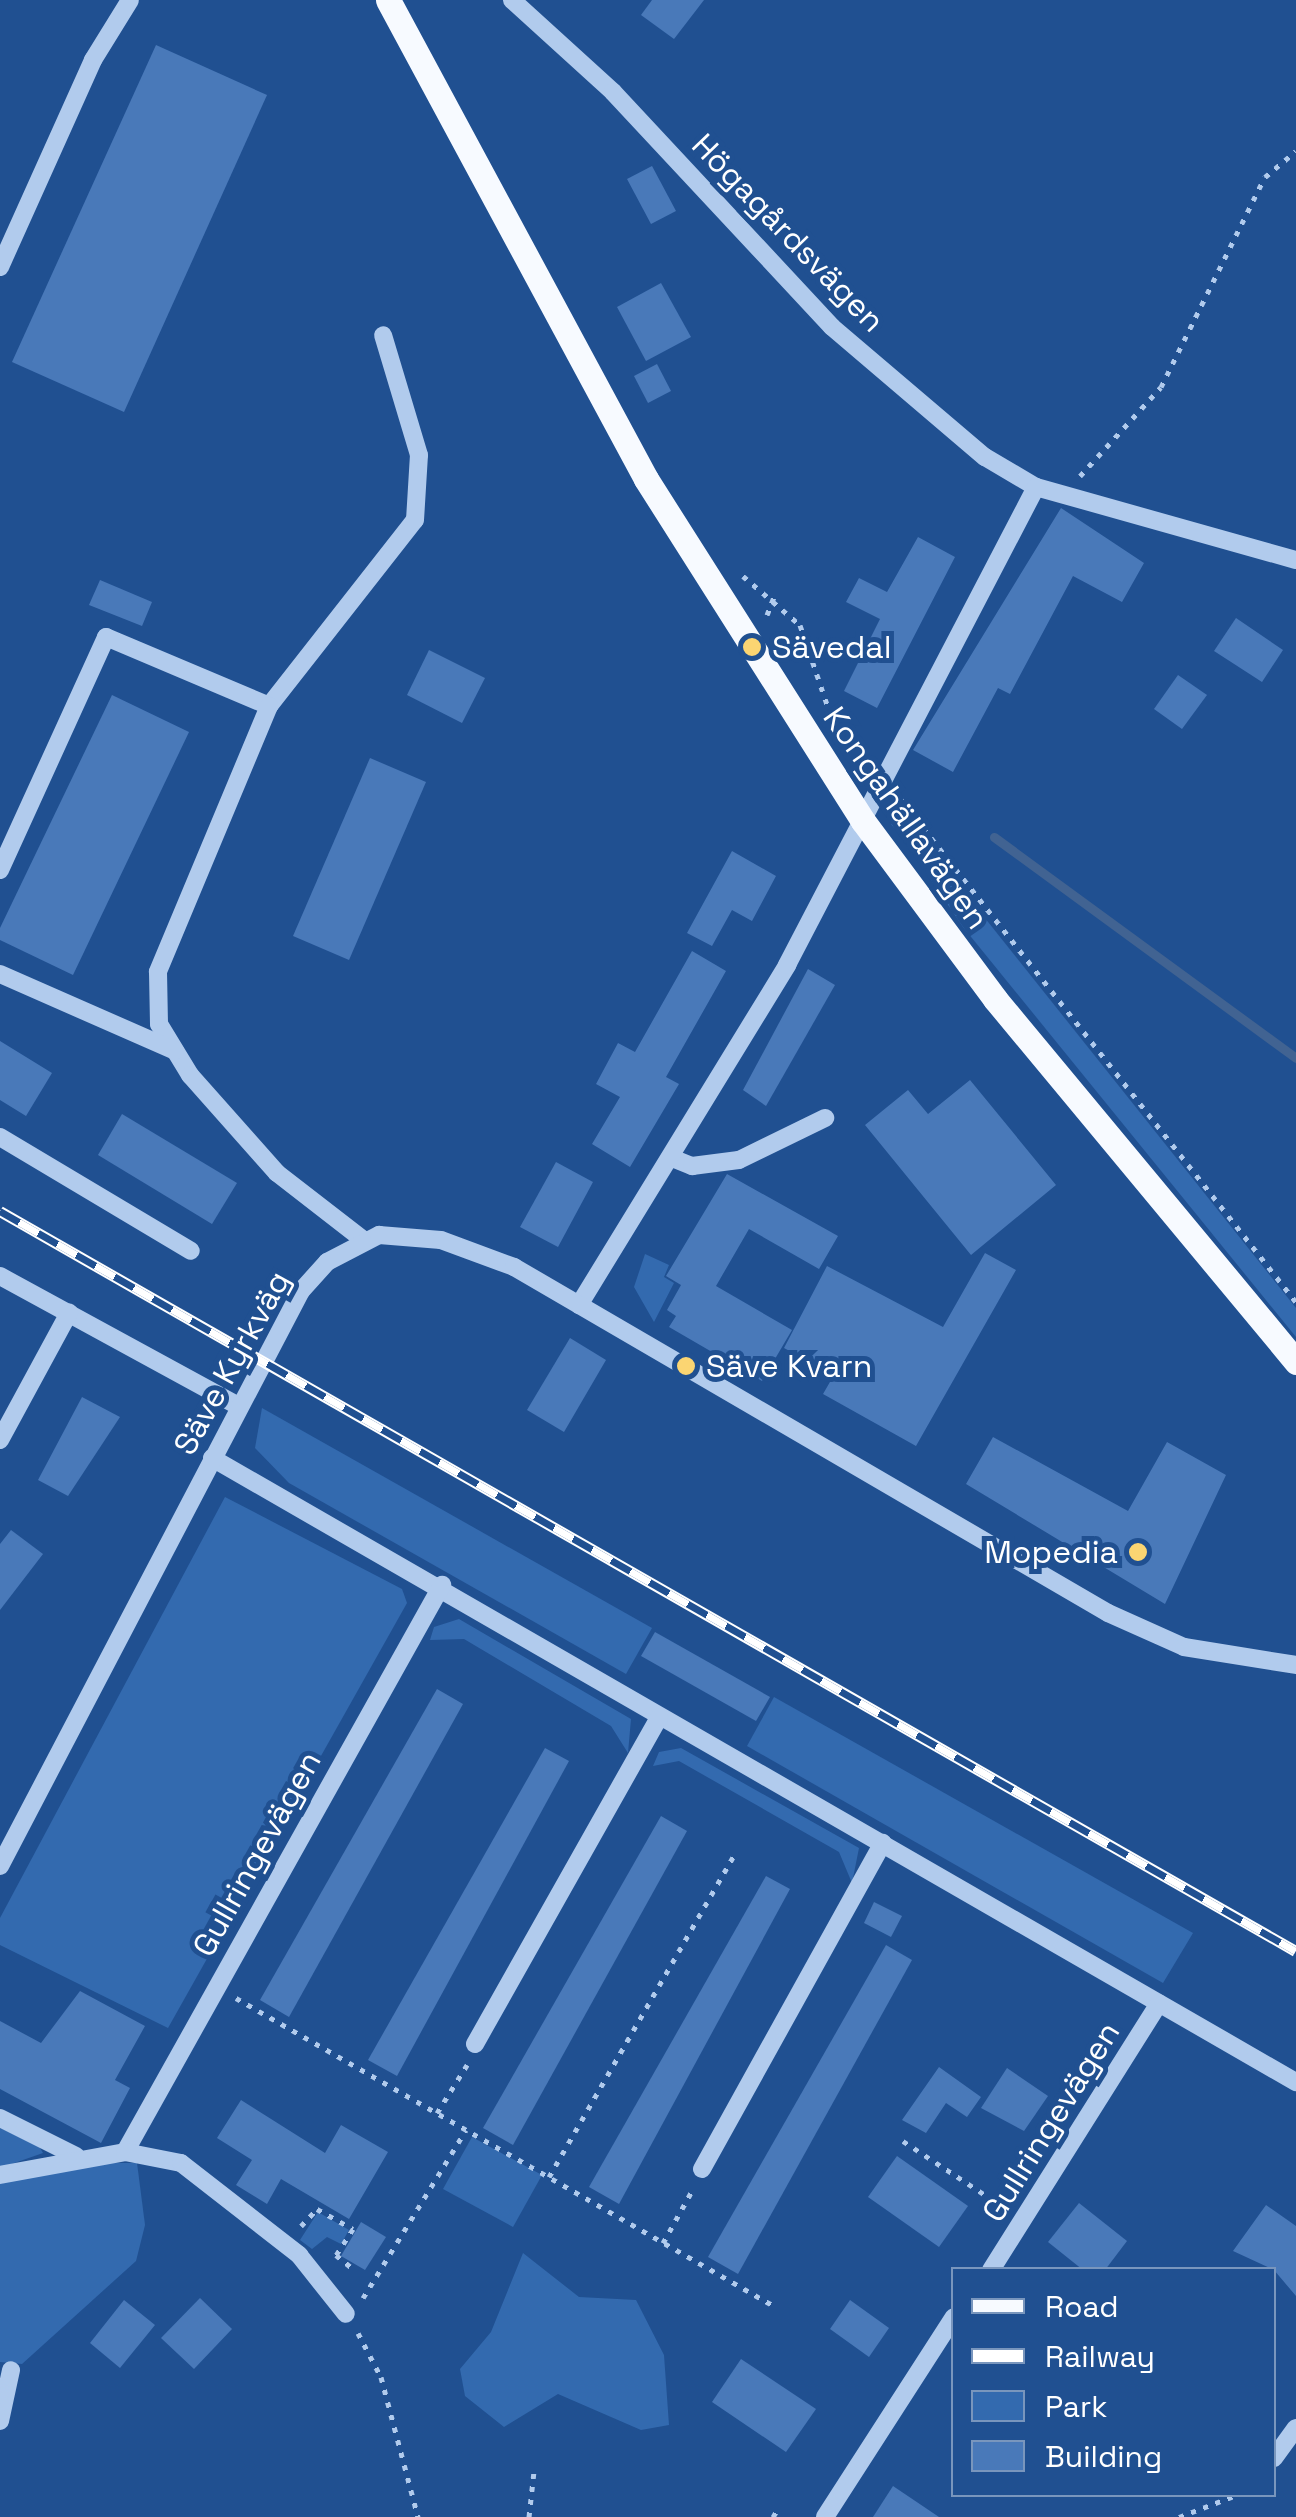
<!DOCTYPE html>
<meta charset="utf-8">
<style>
body{margin:0}
#map{position:relative;width:1296px;height:2517px;overflow:hidden;background:#205091;font-family:"Space Grotesk",sans-serif}
div>[style]{position:absolute}
.green>*{inset:0;background:#336aaf}
.stream>*{height:9px;margin:-4.5px;padding:0 4.5px;transform-origin:4.5px;border-radius:4.5px;background:#416392}
.building>*{inset:0;background:#4979b9}
.path>*{height:5px;margin-top:-2.5px;transform-origin:0;background:repeating-linear-gradient(90deg,#b1cbed 0 5px,transparent 0 13px)}
.minor>*{height:18px;margin:-9px;padding:0 9px;transform-origin:9px;border-radius:9px;background:#b1cbed}
.major>*{height:25px;margin:-12.5px;padding:0 12.5px;transform-origin:12.5px;border-radius:12.5px;background:#f7faff}
.rail>*{height:11px;margin-top:-5.5px;transform-origin:0;background:repeating-linear-gradient(90deg,#205091 0 22px,#fff 0 44px);box-sizing:border-box;border-block:2px solid #fff}
.dots>*{width:28px;height:28px;translate:-50% -50%;box-sizing:border-box;border:5px solid #205091;border-radius:50%}
span{translate:-50% -50%;white-space:nowrap;text-align:center;line-height:1.15;-webkit-text-stroke:10px #205091;paint-order:stroke}
.street-label{font-size:32px;color:#fff}
.poi-label{font-size:32px;color:#fff}
.left{translate:0 -50%;text-align:left}
.right{translate:-100% -50%;text-align:right}
.legend{position:absolute;left:951px;top:2267px;width:325px;height:230px;box-sizing:border-box;background:#205091;border:2px solid #7996bd;margin:0;padding:12px 18px;list-style:none;font-size:30px;color:#fff}
.legend li{display:flex;align-items:center;gap:20px;height:50px}
.legend b{width:50px;border:2px solid #7996bd}
</style>
<div id="map">
<div class="green">
<i style="clip-path:polygon(894px 802px,926px 844px,919px 859px,891px 824px)"></i>
<i style="clip-path:polygon(941px 863px,1296px 1308px,1296px 1337px,963px 927px,927px 874px)"></i>
<i style="clip-path:polygon(645px 1254px,669px 1265px,664px 1277px,674px 1283px,654px 1322px,634px 1287px)"></i>
<i style="clip-path:polygon(262px 1408px,652px 1628px,626px 1674px,289px 1483px,255px 1448px)"></i>
<i style="clip-path:polygon(225px 1497px,402px 1589px,407px 1603px,168px 2028px,0 1945px,0 1918px)"></i>
<i style="clip-path:polygon(459px 1619px,631px 1719px,628px 1753px,611px 1726px,464px 1639px,430px 1640px,434px 1627px)"></i>
<i style="clip-path:polygon(774px 1697px,1193px 1933px,1163px 1983px,747px 1746px)"></i>
<i style="clip-path:polygon(681px 1748px,859px 1848px,852px 1883px,839px 1852px,679px 1761px,653px 1766px,659px 1752px)"></i>
<i style="clip-path:polygon(0 2128px,39px 2146px,43px 2153px,0 2168px)"></i>
<i style="clip-path:polygon(472px 2137px,542px 2175px,513px 2227px,443px 2189px)"></i>
<i style="clip-path:polygon(97px 2163px,137px 2163px,145px 2225px,136px 2261px,22px 2364px,0 2362px,0 2183px)"></i>
<i style="clip-path:polygon(318px 2212px,349px 2230px,341px 2244px,327px 2237px,312px 2249px,300px 2240px)"></i>
<i style="clip-path:polygon(523px 2253px,579px 2297px,636px 2300px,664px 2355px,669px 2425px,641px 2430px,558px 2394px,504px 2427px,465px 2396px,460px 2369px,491px 2332px)"></i>
</div>
<div class="stream">
<i style="left:994px;top:837px;width:374px;rotate:36.2deg"></i>
</div>
<div class="building">
<i style="clip-path:polygon(652px 0,704px 0,674px 39px,641px 15px)"></i>
<i style="clip-path:polygon(156px 45px,267px 95px,124px 412px,12px 362px)"></i>
<i style="clip-path:polygon(652px 166px,676px 211px,651px 224px,627px 179px)"></i>
<i style="clip-path:polygon(661px 283px,691px 337px,646px 361px,617px 307px)"></i>
<i style="clip-path:polygon(657px 364px,671px 391px,648px 403px,634px 376px)"></i>
<i style="clip-path:polygon(1061px 508px,1144px 563px,1122px 602px,1073px 576px,1010px 694px,998px 688px,953px 772px,913px 750px)"></i>
<i style="clip-path:polygon(918px 537px,955px 557px,877px 708px,844px 691px,880px 619px,846px 602px,859px 578px,887px 592px)"></i>
<i style="clip-path:polygon(100px 580px,152px 602px,142px 626px,89px 605px)"></i>
<i style="clip-path:polygon(1236px 618px,1283px 650px,1262px 682px,1214px 651px)"></i>
<i style="clip-path:polygon(429px 650px,485px 678px,462px 723px,407px 695px)"></i>
<i style="clip-path:polygon(1178px 675px,1207px 695px,1182px 729px,1154px 709px)"></i>
<i style="clip-path:polygon(112px 695px,189px 732px,73px 975px,0 940px,0 928px)"></i>
<i style="clip-path:polygon(370px 758px,426px 782px,349px 960px,293px 936px)"></i>
<i style="clip-path:polygon(732px 851px,776px 876px,752px 921px,732px 910px,712px 946px,687px 933px)"></i>
<i style="clip-path:polygon(692px 951px,726px 971px,666px 1077px,679px 1084px,630px 1167px,592px 1144px,620px 1097px,596px 1084px,618px 1043px,635px 1052px)"></i>
<i style="clip-path:polygon(808px 969px,835px 985px,766px 1106px,743px 1090px)"></i>
<i style="clip-path:polygon(0 1041px,52px 1073px,26px 1116px,0 1100px)"></i>
<i style="clip-path:polygon(970px 1080px,1056px 1185px,971px 1255px,865px 1125px,908px 1090px,928px 1114px)"></i>
<i style="clip-path:polygon(122px 1114px,237px 1183px,212px 1224px,98px 1155px)"></i>
<i style="clip-path:polygon(556px 1162px,593px 1182px,558px 1247px,520px 1227px)"></i>
<i style="clip-path:polygon(727px 1174px,838px 1236px,819px 1269px,749px 1229px,716px 1286px,792px 1330px,762px 1381px,669px 1327px,676px 1316px,667px 1310px,681px 1285px,666px 1276px)"></i>
<i style="clip-path:polygon(985px 1253px,1016px 1270px,916px 1446px,823px 1394px,834px 1375px,784px 1348px,827px 1266px,943px 1327px)"></i>
<i style="clip-path:polygon(570px 1338px,606px 1360px,564px 1432px,527px 1410px)"></i>
<i style="clip-path:polygon(82px 1397px,120px 1417px,68px 1496px,38px 1480px)"></i>
<i style="clip-path:polygon(993px 1437px,1128px 1511px,1167px 1442px,1226px 1475px,1165px 1604px,966px 1484px)"></i>
<i style="clip-path:polygon(11px 1530px,43px 1554px,0 1610px,0 1544px)"></i>
<i style="clip-path:polygon(655px 1632px,770px 1697px,756px 1721px,641px 1656px)"></i>
<i style="clip-path:polygon(437px 1689px,463px 1704px,289px 2017px,260px 2000px)"></i>
<i style="clip-path:polygon(545px 1748px,569px 1761px,397px 2076px,368px 2060px)"></i>
<i style="clip-path:polygon(661px 1816px,687px 1831px,513px 2145px,483px 2128px)"></i>
<i style="clip-path:polygon(766px 1876px,790px 1889px,619px 2204px,589px 2187px)"></i>
<i style="clip-path:polygon(874px 1902px,902px 1916px,891px 1937px,864px 1923px)"></i>
<i style="clip-path:polygon(886px 1945px,912px 1960px,738px 2274px,708px 2257px)"></i>
<i style="clip-path:polygon(80px 1991px,145px 2026px,115px 2080px,130px 2088px,101px 2143px,0 2089px,0 2021px,41px 2043px)"></i>
<i style="clip-path:polygon(939px 2067px,981px 2097px,967px 2117px,946px 2103px,926px 2133px,902px 2120px)"></i>
<i style="clip-path:polygon(1007px 2068px,1048px 2096px,1024px 2131px,981px 2108px)"></i>
<i style="clip-path:polygon(241px 2100px,325px 2153px,341px 2125px,388px 2152px,349px 2219px,281px 2179px,267px 2204px,236px 2185px,252px 2160px,217px 2138px)"></i>
<i style="clip-path:polygon(897px 2156px,968px 2206px,939px 2247px,868px 2197px)"></i>
<i style="clip-path:polygon(1079px 2203px,1127px 2241px,1105px 2270px,1083px 2270px,1048px 2242px)"></i>
<i style="clip-path:polygon(1266px 2205px,1296px 2226px,1296px 2296px,1274px 2270px,1233px 2251px)"></i>
<i style="clip-path:polygon(361px 2222px,386px 2237px,365px 2270px,341px 2256px)"></i>
<i style="clip-path:polygon(200px 2298px,232px 2329px,194px 2369px,161px 2338px)"></i>
<i style="clip-path:polygon(124px 2300px,155px 2325px,120px 2368px,90px 2343px)"></i>
<i style="clip-path:polygon(850px 2300px,889px 2328px,869px 2357px,830px 2329px)"></i>
<i style="clip-path:polygon(741px 2359px,816px 2409px,786px 2452px,712px 2402px)"></i>
<i style="clip-path:polygon(893px 2486px,939px 2517px,873px 2517px)"></i>
</div>
<div class="path">
<i style="left:1080px;top:476px;width:120px;rotate:-47.7deg"></i>
<i style="left:1161px;top:387px;width:234px;rotate:-63.7deg"></i>
<i style="left:1265px;top:177px;width:40px;rotate:-40deg"></i>
<i style="left:743px;top:576px;width:75px;rotate:40.7deg"></i>
<i style="left:800px;top:625px;width:93px;rotate:71.2deg"></i>
<i style="left:767px;top:615px;width:19px;rotate:-69deg"></i>
<i style="left:899px;top:797px;width:642px;rotate:51.83deg"></i>
<i style="left:236px;top:1998px;width:620px;rotate:29.79deg"></i>
<i style="left:437px;top:2113px;width:57px;rotate:-58deg"></i>
<i style="left:903px;top:2141px;width:122px;rotate:33.3deg"></i>
<i style="left:549px;top:2177px;width:375px;rotate:-60.1deg"></i>
<i style="left:301px;top:2226px;width:23px;rotate:-47deg"></i>
<i style="left:317px;top:2209px;width:41px;rotate:29.1deg"></i>
<i style="left:353px;top:2229px;width:31px;rotate:123deg"></i>
<i style="left:336px;top:2255px;width:21px;rotate:39deg"></i>
<i style="left:663px;top:2243px;width:62px;rotate:-60.9deg"></i>
<i style="left:363px;top:2298px;width:197px;rotate:-58.5deg"></i>
<i style="left:358px;top:2333px;width:50px;rotate:62.4deg"></i>
<i style="left:381px;top:2377px;width:145px;rotate:75.2deg"></i>
<i style="left:529px;top:2517px;width:46px;rotate:-83.8deg"></i>
<i style="left:773px;top:2517px;width:12px;rotate:-59deg"></i>
<i style="left:1179px;top:2517px;width:64px;rotate:-21deg"></i>
</div>
<div class="minor">
<i style="left:512px;top:0;width:137px;rotate:42.3deg"></i>
<i style="left:613px;top:92px;width:321px;rotate:47deg"></i>
<i style="left:832px;top:327px;width:201px;rotate:40.4deg"></i>
<i style="left:985px;top:457px;width:59px;rotate:30.5deg"></i>
<i style="left:1036px;top:487px;width:270px;rotate:15.7deg"></i>
<i style="left:0;top:267px;width:227px;rotate:-65.8deg"></i>
<i style="left:93px;top:60px;width:70px;rotate:-58.3deg"></i>
<i style="left:269px;top:706px;width:236px;rotate:-51.9deg"></i>
<i style="left:415px;top:520px;width:65px;rotate:-86.5deg"></i>
<i style="left:419px;top:455px;width:125px;rotate:-106.7deg"></i>
<i style="left:0;top:870px;width:256px;rotate:-65.5deg"></i>
<i style="left:106px;top:637px;width:177px;rotate:22.9deg"></i>
<i style="left:269px;top:706px;width:288px;rotate:112.7deg"></i>
<i style="left:158px;top:972px;width:52px;rotate:88.9deg"></i>
<i style="left:159px;top:1024px;width:60px;rotate:58.7deg"></i>
<i style="left:190px;top:1075px;width:131px;rotate:48.4deg"></i>
<i style="left:277px;top:1173px;width:108px;rotate:37.8deg"></i>
<i style="left:0;top:974px;width:191px;rotate:23.7deg"></i>
<i style="left:0;top:1137px;width:222px;rotate:30.8deg"></i>
<i style="left:672px;top:1158px;width:22px;rotate:22deg"></i>
<i style="left:692px;top:1166px;width:47px;rotate:-7.3deg"></i>
<i style="left:739px;top:1160px;width:96px;rotate:-26deg"></i>
<i style="left:0;top:1276px;width:271px;rotate:28.6deg"></i>
<i style="left:579px;top:1305px;width:399px;rotate:-58.5deg"></i>
<i style="left:787px;top:965px;width:539px;rotate:-62.48deg"></i>
<i style="left:0;top:1440px;width:145px;rotate:-61.5deg"></i>
<i style="left:212px;top:1458px;width:1251px;rotate:29.93deg"></i>
<i style="left:0;top:1866px;width:649px;rotate:-62.37deg"></i>
<i style="left:301px;top:1291px;width:39px;rotate:-48deg"></i>
<i style="left:327px;top:1262px;width:59px;rotate:-27.4deg"></i>
<i style="left:379px;top:1235px;width:62px;rotate:4.6deg"></i>
<i style="left:441px;top:1240px;width:78px;rotate:20.3deg"></i>
<i style="left:514px;top:1267px;width:687px;rotate:30.22deg"></i>
<i style="left:1108px;top:1613px;width:83px;rotate:24.1deg"></i>
<i style="left:1184px;top:1647px;width:113px;rotate:9.1deg"></i>
<i style="left:475px;top:2044px;width:375px;rotate:-60.6deg"></i>
<i style="left:0;top:2118px;width:85px;rotate:26.6deg"></i>
<i style="left:125px;top:2152px;width:650px;rotate:-60.79deg"></i>
<i style="left:702px;top:2169px;width:373px;rotate:-61deg"></i>
<i style="left:0;top:2175px;width:127px;rotate:-10.4deg"></i>
<i style="left:125px;top:2152px;width:57px;rotate:11.1deg"></i>
<i style="left:181px;top:2163px;width:150px;rotate:37.9deg"></i>
<i style="left:299px;top:2255px;width:75px;rotate:51.5deg"></i>
<i style="left:991px;top:2270px;width:315px;rotate:-57.8deg"></i>
<i style="left:0;top:2421px;width:52px;rotate:-77.8deg"></i>
<i style="left:1274px;top:2458px;width:37px;rotate:-54deg"></i>
<i style="left:825px;top:2517px;width:238px;rotate:-57.2deg"></i>
</div>
<div class="major">
<i style="left:388px;top:0;width:544px;rotate:61.69deg"></i>
<i style="left:646px;top:479px;width:405px;rotate:57.6deg"></i>
<i style="left:863px;top:821px;width:222px;rotate:53.4deg"></i>
<i style="left:995px;top:999px;width:472px;rotate:50.3deg"></i>
</div>
<div class="rail">
<i style="left:0;top:1211px;width:1492px;rotate:29.73deg"></i>
</div>
<div class="dots">
<i style="left:752px;top:647px;background:#fbd572"></i>
<i style="left:686px;top:1366px;background:#fbd572"></i>
<i style="left:1138px;top:1552px;background:#fbd572"></i>
</div>
<div class="street-label">
<span style="left:788px;top:233px;rotate:46deg">Högagårdsvägen</span>
<span style="left:906px;top:818px;rotate:55deg">Kongahällavägen</span>
<span style="left:232px;top:1363px;rotate:-61deg">Säve Kyrkväg</span>
<span style="left:257px;top:1854px;rotate:-61deg">Gullringevägen</span>
<span style="left:1051px;top:2122px;rotate:-58deg">Gullringevägen</span>
</div>
<div class="poi-label">
<span class="left" style="left:772px;top:647px">Sävedal</span>
<span class="left" style="left:706px;top:1366px">Säve Kvarn</span>
<span class="right" style="left:1118px;top:1552px">Mopedia</span>
</div>
<ul class="legend">
<li><b style="height:12px;background:#f7faff"></b>Road</li>
<li><b style="height:12px;background:#fff"></b>Railway</li>
<li><b style="height:28px;background:#336aaf"></b>Park</li>
<li><b style="height:28px;background:#4979b9"></b>Building</li>
</ul>
</div>
